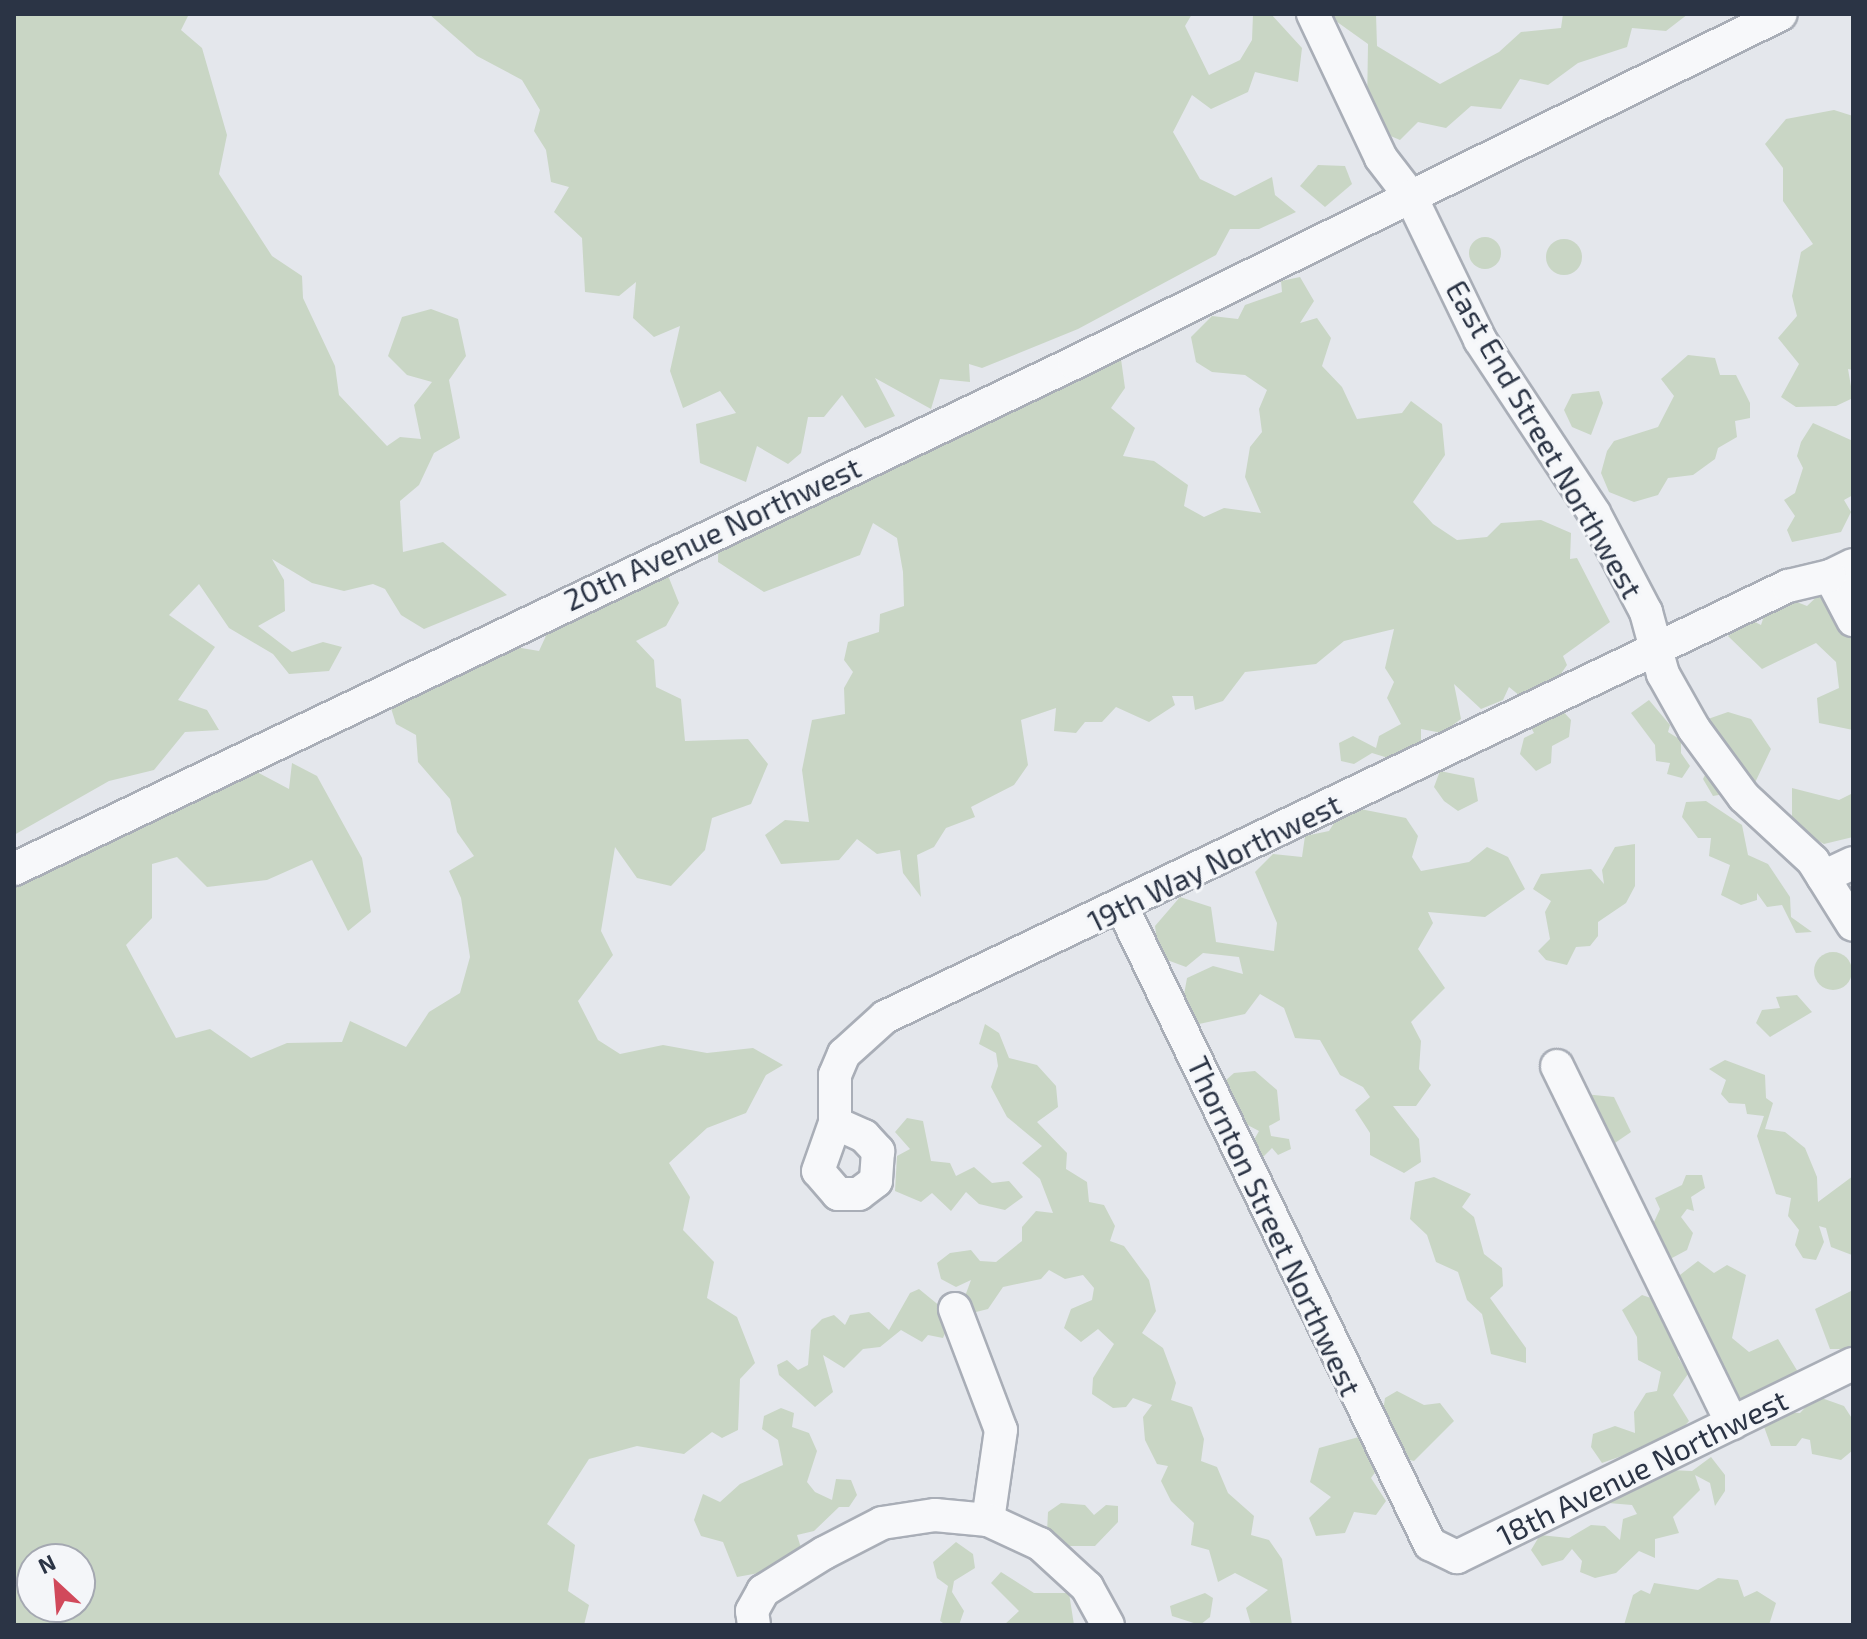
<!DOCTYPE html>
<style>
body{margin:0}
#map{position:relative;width:1867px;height:1639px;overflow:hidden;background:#e4e7ec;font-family:"Exo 2",sans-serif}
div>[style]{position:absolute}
.green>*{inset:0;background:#c9d6c5}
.round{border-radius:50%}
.roads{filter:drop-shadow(2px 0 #a9aeb7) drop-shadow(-2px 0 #a9aeb7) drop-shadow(0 2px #a9aeb7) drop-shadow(0 -2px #a9aeb7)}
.minor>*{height:32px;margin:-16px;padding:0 16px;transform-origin:16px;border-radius:16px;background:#f7f8fa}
span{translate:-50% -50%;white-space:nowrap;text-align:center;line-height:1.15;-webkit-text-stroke:6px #f4f6f9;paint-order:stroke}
.street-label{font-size:30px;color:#2b3445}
.frame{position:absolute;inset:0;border:16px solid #2b3445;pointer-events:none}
.north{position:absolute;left:16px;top:1543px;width:80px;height:80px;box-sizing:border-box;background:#f4f6f9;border:2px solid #a4a8b1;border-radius:50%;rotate:334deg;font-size:22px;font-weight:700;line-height:32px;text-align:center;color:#2b3445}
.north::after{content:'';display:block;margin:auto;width:28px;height:36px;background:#d1495b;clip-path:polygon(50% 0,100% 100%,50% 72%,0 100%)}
</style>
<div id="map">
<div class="green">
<i style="clip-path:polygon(14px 14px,189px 14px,181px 30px,202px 48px,227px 135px,219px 174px,272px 256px,302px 276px,303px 298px,335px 366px,339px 395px,387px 446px,400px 437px,421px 439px,414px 405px,432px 382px,407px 375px,388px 356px,402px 317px,431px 309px,458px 319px,466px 356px,449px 380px,460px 438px,434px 453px,419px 485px,400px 501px,403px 552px,443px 542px,507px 595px,424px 629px,401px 615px,385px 589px,373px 584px,344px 591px,312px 583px,272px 559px,284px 580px,285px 611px,258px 626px,292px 652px,323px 642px,342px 647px,329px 671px,289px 674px,273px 654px,229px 628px,199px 584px,169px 615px,215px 647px,178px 700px,207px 710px,219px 730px,185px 732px,154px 770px,109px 781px,14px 835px)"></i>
<i style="clip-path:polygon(429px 14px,1192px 14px,1185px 26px,1209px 75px,1240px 60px,1252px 40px,1253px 14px,1271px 14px,1302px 48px,1298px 82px,1255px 72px,1248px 92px,1211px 109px,1192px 95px,1173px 132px,1200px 179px,1235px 196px,1272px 177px,1275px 195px,1296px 212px,1259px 229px,1230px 229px,1216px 255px,1078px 329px,982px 368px,969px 364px,970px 382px,940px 379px,931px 409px,875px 378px,895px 416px,865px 428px,842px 395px,824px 417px,808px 417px,801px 453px,788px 464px,757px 446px,746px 482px,700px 463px,696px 424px,736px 413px,720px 391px,683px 408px,670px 371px,680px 326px,654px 337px,633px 318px,636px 282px,619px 296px,585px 292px,582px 238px,554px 212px,569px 187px,551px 182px,546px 150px,534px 131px,540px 110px,522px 80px,477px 56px)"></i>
<i style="clip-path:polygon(1326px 14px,1376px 14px,1377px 46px,1440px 84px,1499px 52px,1521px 32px,1561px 28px,1563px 14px,1688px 14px,1666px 31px,1632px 28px,1627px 47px,1578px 63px,1548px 85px,1520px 79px,1501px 109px,1471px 106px,1446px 128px,1418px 122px,1400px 140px,1379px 131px,1367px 107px,1368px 44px)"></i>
<i style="clip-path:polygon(1834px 110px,1853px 116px,1853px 370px,1848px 369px,1853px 398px,1836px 406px,1796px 407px,1781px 397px,1799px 364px,1778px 338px,1797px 316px,1792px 296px,1801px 252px,1813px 244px,1783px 201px,1783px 168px,1765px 144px,1786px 119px)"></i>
<i style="clip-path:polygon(1318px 165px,1345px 166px,1352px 184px,1325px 207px,1300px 186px)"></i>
<i class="round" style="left:1469px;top:237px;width:32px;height:32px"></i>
<i class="round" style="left:1546px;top:239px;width:36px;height:36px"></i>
<i style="clip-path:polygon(1300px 277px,1314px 301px,1300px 323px,1317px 318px,1331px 338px,1322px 366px,1342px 387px,1357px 419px,1402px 413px,1411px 401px,1442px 424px,1445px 455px,1413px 502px,1433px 524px,1457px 540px,1487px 537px,1501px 523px,1541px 520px,1571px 533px,1570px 559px,1577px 558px,1610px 622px,1563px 656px,1567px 665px,1554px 684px,1520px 696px,1509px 687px,1503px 700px,1481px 709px,1454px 684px,1461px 719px,1442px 733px,1421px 729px,1421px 746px,1401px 762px,1372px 753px,1354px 764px,1341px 761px,1339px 743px,1353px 736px,1376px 748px,1379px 736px,1401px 724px,1387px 698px,1394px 682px,1385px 668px,1394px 629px,1344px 641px,1316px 664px,1245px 672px,1223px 701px,1195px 710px,1193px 696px,1172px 696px,1175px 705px,1149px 722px,1116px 707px,1102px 722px,1085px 722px,1076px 733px,1054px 731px,1056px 708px,1021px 720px,1028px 765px,1014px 785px,971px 807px,975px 817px,946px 828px,934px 847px,917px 855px,921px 897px,903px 873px,900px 850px,877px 854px,857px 839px,839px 860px,781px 864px,765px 835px,785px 820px,809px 822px,802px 770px,812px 720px,845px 714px,844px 688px,853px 672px,844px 660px,848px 642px,879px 632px,880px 614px,904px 606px,903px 572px,897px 538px,873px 523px,860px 555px,764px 592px,718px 562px,719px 518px,941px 446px,955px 429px,978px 428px,1080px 348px,1121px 359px,1125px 388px,1111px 408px,1135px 428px,1123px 456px,1154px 461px,1188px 485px,1184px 506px,1204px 517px,1224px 508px,1261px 513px,1245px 477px,1250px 447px,1262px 432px,1259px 409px,1267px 390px,1245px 375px,1212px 372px,1196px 362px,1191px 337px,1212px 316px,1238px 319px,1245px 305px,1282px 292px,1281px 281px)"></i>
<i style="clip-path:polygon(1688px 355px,1715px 358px,1720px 375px,1736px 375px,1750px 403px,1750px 418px,1735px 421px,1737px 437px,1718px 448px,1715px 459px,1693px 475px,1668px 478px,1658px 495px,1634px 502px,1609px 492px,1601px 473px,1607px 451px,1614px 441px,1658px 427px,1674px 396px,1661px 379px)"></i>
<i style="clip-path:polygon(1599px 391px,1603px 403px,1591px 435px,1572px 427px,1564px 410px,1572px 394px)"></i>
<i style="clip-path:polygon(1813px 423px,1853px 441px,1853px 495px,1844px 500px,1851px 512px,1841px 532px,1792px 542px,1787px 530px,1795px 516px,1784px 500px,1795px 493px,1803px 468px,1797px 456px,1801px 442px)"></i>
<i style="clip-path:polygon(evenodd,667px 573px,679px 603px,666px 626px,636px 641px,654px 660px,656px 687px,681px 699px,685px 741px,748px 739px,768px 764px,751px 804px,712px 818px,705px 850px,671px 886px,637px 878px,615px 847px,601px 931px,613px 955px,578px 1001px,598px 1040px,620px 1054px,663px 1045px,707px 1053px,753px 1048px,783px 1065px,766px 1075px,746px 1113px,707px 1128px,669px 1163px,690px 1197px,683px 1230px,714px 1262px,707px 1298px,737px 1317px,755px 1363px,740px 1379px,738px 1430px,722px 1438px,712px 1432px,684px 1454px,637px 1446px,589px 1459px,547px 1524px,575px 1545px,568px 1591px,589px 1605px,584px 1625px,14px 1625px,14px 882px,184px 779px,240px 781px,255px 771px,289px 789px,292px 763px,317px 776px,362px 858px,371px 912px,348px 931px,312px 860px,267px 880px,207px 887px,177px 857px,152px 864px,152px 918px,126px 945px,176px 1038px,210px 1029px,251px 1058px,287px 1043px,342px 1042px,350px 1021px,406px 1047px,429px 1012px,460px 993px,470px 957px,461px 898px,449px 871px,474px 856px,457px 832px,450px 799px,418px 762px,416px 735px,396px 724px,390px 705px,497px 644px,539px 651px,550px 627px,667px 573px,32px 1559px,80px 1559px,80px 1607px,32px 1607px,32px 1559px)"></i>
<i style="clip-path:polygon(1827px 587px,1853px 596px,1853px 730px,1819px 723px,1817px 698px,1839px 688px,1836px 662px,1816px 643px,1762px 669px,1728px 636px,1751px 620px,1761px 625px,1772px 592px,1807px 606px)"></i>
<i style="clip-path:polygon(1649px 700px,1670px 725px,1668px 732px,1681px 740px,1681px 753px,1690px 766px,1682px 778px,1667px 774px,1670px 763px,1656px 761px,1655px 745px,1631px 713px)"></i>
<i style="clip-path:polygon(1560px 708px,1571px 720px,1569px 737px,1552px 746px,1551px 763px,1536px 771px,1520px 754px,1524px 738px,1534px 733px,1527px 720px)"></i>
<i style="clip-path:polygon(1728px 712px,1751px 719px,1771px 749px,1752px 789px,1713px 796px,1703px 779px,1710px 765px,1708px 719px)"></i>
<i style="clip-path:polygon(1440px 771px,1474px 778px,1478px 801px,1458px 811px,1444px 801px,1434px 787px)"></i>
<i style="clip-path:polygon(1792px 788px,1839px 800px,1853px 793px,1853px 837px,1824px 844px,1792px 826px)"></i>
<i style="clip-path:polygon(1706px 801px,1742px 825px,1748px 855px,1768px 864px,1790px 897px,1791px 917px,1812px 932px,1796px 933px,1782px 905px,1767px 907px,1757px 893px,1757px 900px,1741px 905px,1721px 895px,1730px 865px,1709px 856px,1711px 838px,1698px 838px,1682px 817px,1686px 802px)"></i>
<i style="clip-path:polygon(1345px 806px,1406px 818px,1418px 836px,1412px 857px,1421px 871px,1469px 862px,1487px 847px,1508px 857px,1525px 889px,1485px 917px,1428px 912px,1433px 923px,1418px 949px,1445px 988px,1411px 1022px,1421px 1041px,1419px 1069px,1431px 1085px,1416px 1106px,1393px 1106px,1419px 1139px,1421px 1162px,1404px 1173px,1370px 1155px,1370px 1133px,1355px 1110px,1370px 1097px,1363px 1087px,1340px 1075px,1320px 1040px,1295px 1038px,1284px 1008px,1260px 994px,1245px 1014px,1199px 1024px,1183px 1000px,1187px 978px,1213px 966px,1243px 974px,1239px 957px,1203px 953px,1186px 967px,1159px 957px,1155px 926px,1180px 897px,1211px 907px,1216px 942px,1274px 951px,1277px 923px,1255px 872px,1273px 854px,1302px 857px,1305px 836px,1329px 831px)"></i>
<i style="clip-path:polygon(1635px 844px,1635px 886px,1626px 903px,1598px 922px,1598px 936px,1590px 946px,1576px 947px,1567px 965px,1546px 960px,1538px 951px,1550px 939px,1545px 912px,1551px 901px,1533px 889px,1541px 874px,1591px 869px,1604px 884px,1602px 870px,1615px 847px)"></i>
<i class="round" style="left:1814px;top:952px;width:38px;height:38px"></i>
<i style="clip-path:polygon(1797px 995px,1812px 1012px,1770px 1037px,1756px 1023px,1762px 1010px,1780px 1008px,1776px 997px)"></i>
<i style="clip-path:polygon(985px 1024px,999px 1033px,1009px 1058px,1037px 1065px,1056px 1086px,1058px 1107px,1037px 1122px,1067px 1153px,1066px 1169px,1087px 1182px,1089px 1202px,1104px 1205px,1115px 1226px,1110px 1241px,1124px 1246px,1149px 1280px,1156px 1311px,1142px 1333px,1163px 1348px,1176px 1383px,1171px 1400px,1192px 1407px,1204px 1439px,1201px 1461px,1217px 1467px,1228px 1493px,1254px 1516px,1251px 1535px,1269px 1540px,1282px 1559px,1292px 1625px,1251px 1625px,1246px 1608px,1268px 1590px,1235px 1573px,1218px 1582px,1209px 1550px,1191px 1545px,1194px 1523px,1171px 1501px,1161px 1481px,1168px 1466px,1157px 1464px,1145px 1440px,1143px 1417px,1152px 1405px,1133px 1398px,1126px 1407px,1113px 1408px,1092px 1394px,1093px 1378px,1114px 1344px,1098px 1329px,1081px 1342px,1064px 1328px,1071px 1309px,1092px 1300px,1094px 1288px,1083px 1275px,1065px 1279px,1049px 1270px,1041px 1279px,1003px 1287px,988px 1309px,972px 1313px,964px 1299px,971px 1280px,956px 1287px,941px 1279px,937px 1263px,950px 1253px,971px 1250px,980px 1261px,996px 1262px,1022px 1241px,1022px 1227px,1036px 1211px,1053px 1213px,1040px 1179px,1022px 1163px,1042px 1146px,1007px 1117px,991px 1087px,998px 1066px,996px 1053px,979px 1044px)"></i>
<i style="clip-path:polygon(1725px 1060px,1765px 1075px,1766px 1098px,1773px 1103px,1765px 1129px,1785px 1132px,1805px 1148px,1817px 1177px,1818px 1202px,1853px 1176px,1852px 1255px,1831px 1247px,1826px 1228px,1819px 1226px,1824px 1242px,1816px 1260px,1803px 1258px,1795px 1245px,1799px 1230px,1788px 1216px,1791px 1198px,1776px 1194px,1757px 1136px,1764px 1116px,1747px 1114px,1745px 1104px,1729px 1103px,1721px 1094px,1726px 1080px,1709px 1069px)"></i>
<i style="clip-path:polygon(1255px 1071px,1277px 1090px,1280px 1120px,1269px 1126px,1271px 1136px,1289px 1139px,1291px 1149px,1278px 1155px,1272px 1148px,1261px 1159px,1251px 1145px,1259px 1131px,1240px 1121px,1218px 1087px,1234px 1073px)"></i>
<i style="clip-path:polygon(1584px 1094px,1614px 1097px,1631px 1132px,1609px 1147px)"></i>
<i style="clip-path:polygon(907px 1118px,923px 1121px,931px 1161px,950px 1163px,956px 1176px,974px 1167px,992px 1183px,1009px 1181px,1023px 1197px,1005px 1210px,979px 1204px,966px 1192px,951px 1211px,932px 1193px,921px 1202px,895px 1191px,897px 1156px,910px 1149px,895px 1132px)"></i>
<i style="clip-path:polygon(1686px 1175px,1702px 1175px,1705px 1188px,1691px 1197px,1694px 1211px,1687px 1209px,1681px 1217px,1693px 1233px,1687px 1250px,1672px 1258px,1654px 1251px,1647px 1237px,1660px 1209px,1655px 1198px,1682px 1185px)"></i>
<i style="clip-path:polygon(1434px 1177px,1471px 1194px,1462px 1207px,1474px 1217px,1484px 1254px,1502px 1268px,1503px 1286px,1490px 1298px,1526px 1348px,1526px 1363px,1491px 1354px,1482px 1314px,1467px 1300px,1458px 1272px,1436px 1262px,1427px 1235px,1410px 1219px,1415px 1182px)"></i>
<i style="clip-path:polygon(1698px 1261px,1714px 1273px,1727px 1265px,1746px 1275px,1732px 1338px,1749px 1352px,1778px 1339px,1798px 1372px,1788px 1387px,1774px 1383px,1767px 1400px,1737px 1411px,1686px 1347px,1678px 1357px,1688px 1374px,1673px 1395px,1689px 1421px,1675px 1437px,1602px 1463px,1591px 1447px,1593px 1434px,1615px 1426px,1635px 1433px,1634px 1412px,1646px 1393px,1657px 1391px,1661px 1372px,1638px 1360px,1637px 1337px,1622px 1310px,1642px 1295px,1669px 1304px,1667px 1285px)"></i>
<i style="clip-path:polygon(919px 1289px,952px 1316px,943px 1338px,928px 1335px,922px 1342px,901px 1330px,880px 1347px,863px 1349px,844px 1368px,823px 1355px,833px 1392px,815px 1407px,779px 1375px,777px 1365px,787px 1360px,798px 1370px,808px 1365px,811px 1330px,822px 1319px,834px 1315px,845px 1325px,850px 1315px,869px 1312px,889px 1330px,910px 1293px)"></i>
<i style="clip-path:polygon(1853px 1290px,1853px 1349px,1830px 1349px,1815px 1309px)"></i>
<i style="clip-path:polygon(1397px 1391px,1424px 1405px,1440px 1403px,1454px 1421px,1414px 1461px,1396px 1457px,1382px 1463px,1371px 1478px,1386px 1501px,1376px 1515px,1354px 1512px,1345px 1533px,1316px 1536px,1309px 1518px,1331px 1497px,1310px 1482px,1319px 1448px,1366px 1435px,1382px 1418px,1385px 1398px)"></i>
<i style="clip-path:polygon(1816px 1396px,1844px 1406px,1853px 1420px,1853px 1450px,1841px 1460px,1812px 1454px,1810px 1440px,1802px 1438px,1796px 1446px,1771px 1446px,1763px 1424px,1776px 1412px,1800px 1413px)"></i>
<i style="clip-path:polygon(781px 1408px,794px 1413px,792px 1427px,809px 1433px,817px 1451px,807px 1482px,815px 1492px,832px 1500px,836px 1479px,851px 1480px,857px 1495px,849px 1507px,839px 1507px,814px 1531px,797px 1535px,802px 1551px,778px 1578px,759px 1573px,737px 1577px,723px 1542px,701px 1536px,694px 1520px,703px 1494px,720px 1502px,740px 1484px,783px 1465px,778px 1440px,762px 1429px,764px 1416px)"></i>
<i style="clip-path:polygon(1711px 1457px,1725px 1475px,1725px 1491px,1715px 1506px,1710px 1483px,1695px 1475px,1700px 1490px,1673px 1517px,1679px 1533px,1655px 1539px,1655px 1558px,1639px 1551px,1616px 1573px,1595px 1578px,1580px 1572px,1582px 1561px,1572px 1549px,1563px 1560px,1542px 1566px,1531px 1550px,1540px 1535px,1569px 1538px,1591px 1525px,1605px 1526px,1620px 1540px,1623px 1519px,1637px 1514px,1632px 1505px,1608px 1503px,1604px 1491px,1670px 1470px,1692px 1471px)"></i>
<i style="clip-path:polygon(1061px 1503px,1085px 1505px,1094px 1515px,1106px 1505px,1118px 1506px,1118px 1522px,1095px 1546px,1066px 1546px,1047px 1532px,1048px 1512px)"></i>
<i style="clip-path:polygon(956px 1542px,973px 1554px,975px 1568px,954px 1581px,952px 1592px,964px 1611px,959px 1625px,946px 1625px,940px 1621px,948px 1586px,937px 1578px,933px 1562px)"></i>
<i style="clip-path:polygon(1001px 1572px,1034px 1593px,1069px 1593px,1074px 1625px,1004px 1625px,1019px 1611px,991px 1583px)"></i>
<i style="clip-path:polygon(1718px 1578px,1738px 1580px,1744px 1597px,1757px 1591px,1776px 1603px,1769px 1625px,1624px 1625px,1633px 1595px,1641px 1590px,1650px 1594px,1654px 1583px,1698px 1590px)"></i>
<i style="clip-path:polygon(1205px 1593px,1213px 1598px,1210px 1617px,1200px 1625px,1172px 1616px,1170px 1606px)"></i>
</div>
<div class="roads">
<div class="minor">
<i style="left:1313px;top:14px;width:159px;rotate:64.7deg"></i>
<i style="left:1381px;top:158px;width:49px;rotate:52.4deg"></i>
<i style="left:1411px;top:197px;width:159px;rotate:64.2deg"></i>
<i style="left:1480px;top:340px;width:207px;rotate:56.6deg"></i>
<i style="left:1594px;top:513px;width:112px;rotate:62.3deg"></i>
<i style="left:1646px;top:612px;width:64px;rotate:74.7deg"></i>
<i style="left:1663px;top:674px;width:63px;rotate:60.6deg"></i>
<i style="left:1694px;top:729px;width:84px;rotate:53.7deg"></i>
<i style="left:1744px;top:797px;width:94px;rotate:42.8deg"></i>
<i style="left:1813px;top:861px;width:75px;rotate:58deg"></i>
<i style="left:1853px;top:565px;width:25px;rotate:154deg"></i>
<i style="left:1830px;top:576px;width:50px;rotate:62.4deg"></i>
<i style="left:14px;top:869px;width:1175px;rotate:-25.52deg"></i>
<i style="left:1074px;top:363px;width:788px;rotate:-26.27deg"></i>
<i style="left:1823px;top:877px;width:33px;rotate:-25deg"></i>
<i style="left:1122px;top:907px;width:708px;rotate:64.2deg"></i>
<i style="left:1430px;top:1544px;width:30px;rotate:26deg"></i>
<i style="left:1457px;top:1557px;width:441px;rotate:-26deg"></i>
<i style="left:1557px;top:1066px;width:398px;rotate:63.9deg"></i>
<i style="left:835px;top:1123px;width:48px;rotate:-90deg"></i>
<i style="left:835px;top:1075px;width:23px;rotate:-67deg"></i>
<i style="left:844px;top:1054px;width:55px;rotate:-42.1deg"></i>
<i style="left:885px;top:1017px;width:1001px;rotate:-25.52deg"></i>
<i style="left:1788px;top:586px;width:43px;rotate:-13.4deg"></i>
<i style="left:835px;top:1123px;width:32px;rotate:24deg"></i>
<i style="left:864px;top:1136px;width:21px;rotate:47deg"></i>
<i style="left:878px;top:1151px;width:30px;rotate:94deg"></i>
<i style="left:876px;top:1181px;width:21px;rotate:143deg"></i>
<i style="left:859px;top:1194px;width:21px;rotate:180deg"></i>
<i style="left:838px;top:1194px;width:30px;rotate:-131deg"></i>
<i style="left:818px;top:1171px;width:51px;rotate:-70.5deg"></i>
<i style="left:955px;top:1309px;width:129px;rotate:69.2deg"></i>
<i style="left:1001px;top:1430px;width:91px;rotate:98.2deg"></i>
<i style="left:754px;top:1625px;width:14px;rotate:-98deg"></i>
<i style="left:752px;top:1611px;width:23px;rotate:-61deg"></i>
<i style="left:763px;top:1591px;width:72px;rotate:-31.9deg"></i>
<i style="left:824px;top:1553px;width:65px;rotate:-27.3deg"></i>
<i style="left:882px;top:1523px;width:54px;rotate:-8.6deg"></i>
<i style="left:935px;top:1515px;width:53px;rotate:5.4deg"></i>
<i style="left:988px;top:1520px;width:57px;rotate:24.8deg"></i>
<i style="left:1040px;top:1544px;width:64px;rotate:42.5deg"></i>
<i style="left:1087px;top:1587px;width:43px;rotate:61.1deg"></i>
</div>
</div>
<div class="street-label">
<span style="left:1545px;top:439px;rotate:60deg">East End Street Northwest</span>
<span style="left:712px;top:533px;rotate:-25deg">20th Avenue Northwest</span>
<span style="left:1214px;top:862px;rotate:-26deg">19th Way Northwest</span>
<span style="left:1275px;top:1226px;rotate:65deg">Thornton Street Northwest</span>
<span style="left:1642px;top:1467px;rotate:-26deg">18th Avenue Northwest</span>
</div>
<div class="frame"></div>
<div class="north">N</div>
</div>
